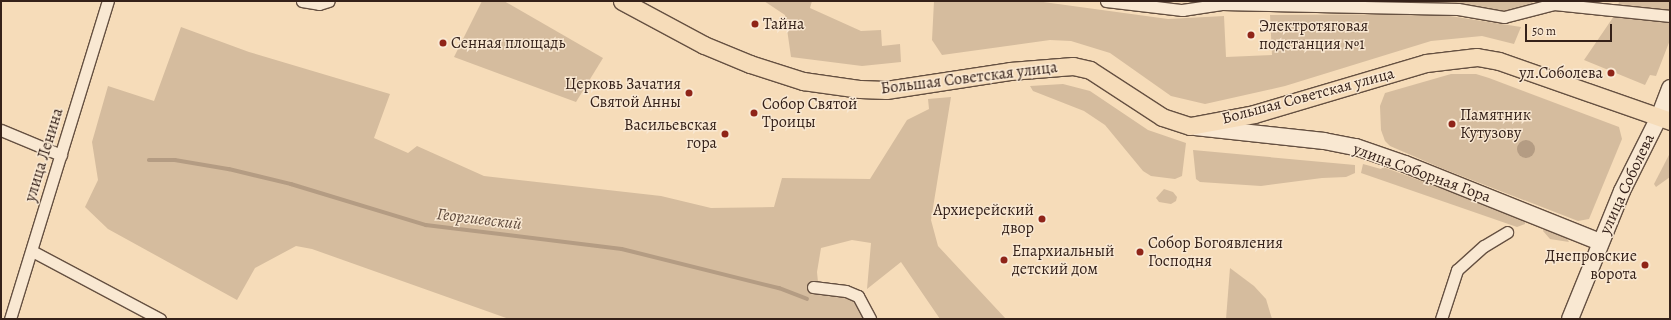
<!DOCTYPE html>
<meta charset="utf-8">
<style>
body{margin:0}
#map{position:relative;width:1671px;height:320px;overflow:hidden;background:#f6dcb9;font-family:Alegreya,serif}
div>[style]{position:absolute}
.green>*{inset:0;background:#d5bc9e}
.water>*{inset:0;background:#b49c83}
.round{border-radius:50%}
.stream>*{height:3.5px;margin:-1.75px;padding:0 1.75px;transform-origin:1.75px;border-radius:1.75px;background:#b49c83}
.roads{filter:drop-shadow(1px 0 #655041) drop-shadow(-1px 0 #655041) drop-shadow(0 1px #655041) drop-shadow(0 -1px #655041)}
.minor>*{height:11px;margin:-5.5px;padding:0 5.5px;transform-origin:5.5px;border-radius:5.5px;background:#f9e8d2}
.secondary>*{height:16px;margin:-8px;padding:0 8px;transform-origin:8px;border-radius:8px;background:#f9e8d2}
.primary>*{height:17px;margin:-8.5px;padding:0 8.5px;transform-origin:8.5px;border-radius:8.5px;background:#f6dcb9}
.dots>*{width:11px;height:11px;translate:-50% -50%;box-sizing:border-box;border:2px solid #f9e8d2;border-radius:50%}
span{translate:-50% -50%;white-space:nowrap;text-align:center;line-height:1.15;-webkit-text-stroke:3px #f9e8d2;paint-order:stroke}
.poi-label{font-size:16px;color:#352119}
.left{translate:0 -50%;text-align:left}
.right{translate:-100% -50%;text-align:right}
.street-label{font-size:16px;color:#352119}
.water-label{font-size:17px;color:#614c3e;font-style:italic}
.frame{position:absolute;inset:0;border:2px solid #352119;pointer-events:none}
.scale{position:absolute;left:1525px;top:24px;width:87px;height:18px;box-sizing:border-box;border:2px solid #352119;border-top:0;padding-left:5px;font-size:12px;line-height:14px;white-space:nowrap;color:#352119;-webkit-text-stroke:3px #f9e8d2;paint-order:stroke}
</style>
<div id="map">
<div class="green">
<i style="clip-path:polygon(482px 1px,504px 1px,603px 58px,576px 102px,454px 57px)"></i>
<i style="clip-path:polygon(764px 1px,812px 1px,810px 8px,861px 31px,881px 30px,882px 46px,900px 44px,901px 62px,862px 66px,791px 57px,785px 15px)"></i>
<i style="clip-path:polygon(934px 1px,1036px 1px,1168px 19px,1224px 16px,1226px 57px,1272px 55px,1270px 15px,1437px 14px,1521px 27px,1514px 44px,1482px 36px,1431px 41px,1285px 86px,1205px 104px,1171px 96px,1110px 53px,1071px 41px,1050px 40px,942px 55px,932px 40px)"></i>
<i style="clip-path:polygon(1446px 1px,1533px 1px,1526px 17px)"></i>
<i style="clip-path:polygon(1619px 1px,1670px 1px,1670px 10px,1618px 7px)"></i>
<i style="clip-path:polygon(1614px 16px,1670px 22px,1670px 40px,1656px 76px,1650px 75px,1645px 85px,1584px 60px)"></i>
<i style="clip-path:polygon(181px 27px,249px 52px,390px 94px,374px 138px,408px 153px,417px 146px,484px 176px,661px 196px,711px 208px,774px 207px,782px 178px,870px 179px,907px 120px,929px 109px,928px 99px,951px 97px,931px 220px,938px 246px,1006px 319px,940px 319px,901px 262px,867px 289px,871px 243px,852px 240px,821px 248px,817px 272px,818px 282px,810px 294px,856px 299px,865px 319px,509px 319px,312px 249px,296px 246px,255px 268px,237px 300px,108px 229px,85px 207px,98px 180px,92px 142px,108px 86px,154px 101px)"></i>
<i style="clip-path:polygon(1451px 74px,1476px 74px,1489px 78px,1619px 127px,1622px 139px,1589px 219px,1578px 221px,1441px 168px,1390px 146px,1385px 141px,1381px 130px,1380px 106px,1385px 93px)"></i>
<i style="clip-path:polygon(1063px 84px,1090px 91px,1148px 130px,1186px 143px,1182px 176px,1175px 179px,1151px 176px,1143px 171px,1105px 125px,1084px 111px,1033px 91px,1030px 86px)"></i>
<i style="clip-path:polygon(1193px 150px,1355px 165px,1355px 173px,1346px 177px,1322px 178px,1261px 186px,1200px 182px,1196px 179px)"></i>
<i style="clip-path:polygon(1670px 153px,1670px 177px,1656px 187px,1654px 184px)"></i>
<i style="clip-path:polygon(1363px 164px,1381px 169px,1383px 167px,1525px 219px,1525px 224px,1517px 227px,1361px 173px)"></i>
<i style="clip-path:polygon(1164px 189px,1173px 192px,1177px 197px,1176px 201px,1171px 204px,1159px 202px,1156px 198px)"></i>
<i style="clip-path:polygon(1544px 229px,1565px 235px,1569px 242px,1550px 239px,1543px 231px)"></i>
<i style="clip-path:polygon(1230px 268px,1254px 286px,1266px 299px,1272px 319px,1226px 319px)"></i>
</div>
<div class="water">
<i class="round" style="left:1517px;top:140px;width:18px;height:18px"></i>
</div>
<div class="stream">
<i style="left:149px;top:160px;width:26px"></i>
<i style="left:175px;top:160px;width:55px;rotate:9.5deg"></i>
<i style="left:229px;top:169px;width:64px;rotate:13.6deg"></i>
<i style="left:291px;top:184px;width:141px;rotate:16.9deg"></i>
<i style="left:426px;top:225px;width:197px;rotate:7deg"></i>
<i style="left:622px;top:249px;width:162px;rotate:14deg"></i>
<i style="left:779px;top:288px;width:30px;rotate:21deg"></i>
</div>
<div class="roads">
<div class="minor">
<i style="left:302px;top:1px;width:17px;rotate:10deg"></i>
<i style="left:319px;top:4px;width:10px;rotate:-17deg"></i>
<i style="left:1106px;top:1px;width:77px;rotate:6.8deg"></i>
<i style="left:1182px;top:10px;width:40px;rotate:-8.5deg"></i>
<i style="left:1222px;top:4px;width:236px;rotate:1.2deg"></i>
<i style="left:1458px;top:9px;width:47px;rotate:9.9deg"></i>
<i style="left:1504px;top:17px;width:52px;rotate:-14.6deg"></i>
<i style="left:1554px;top:4px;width:117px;rotate:5.9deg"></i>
<i style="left:1px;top:130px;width:65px;rotate:22.6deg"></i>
<i style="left:32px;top:251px;width:145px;rotate:28deg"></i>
<i style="left:813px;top:287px;width:33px;rotate:7deg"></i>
<i style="left:846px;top:291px;width:13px;rotate:23deg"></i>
<i style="left:858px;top:296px;width:26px;rotate:62deg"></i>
<i style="left:10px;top:319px;width:333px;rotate:-72.9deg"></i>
<i style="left:1441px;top:319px;width:52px;rotate:-71.9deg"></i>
<i style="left:1457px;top:270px;width:36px;rotate:-42deg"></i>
<i style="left:1484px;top:246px;width:27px;rotate:-31deg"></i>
</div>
<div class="secondary">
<i style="left:1195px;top:127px;width:130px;rotate:6.2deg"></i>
<i style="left:1324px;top:141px;width:33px;rotate:11deg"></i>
<i style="left:1356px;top:147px;width:52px;rotate:19.1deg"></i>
<i style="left:1405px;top:164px;width:210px;rotate:21.8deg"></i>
<i style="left:1570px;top:319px;width:138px;rotate:-67.9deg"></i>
<i style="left:1622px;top:191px;width:83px;rotate:-63.4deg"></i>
<i style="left:1659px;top:117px;width:31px;rotate:-69deg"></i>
</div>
<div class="primary">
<i style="left:622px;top:1px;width:93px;rotate:28.2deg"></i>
<i style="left:704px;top:45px;width:50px;rotate:22.4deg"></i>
<i style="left:750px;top:64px;width:56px;rotate:17.8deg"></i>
<i style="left:803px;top:81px;width:58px;rotate:8deg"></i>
<i style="left:860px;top:89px;width:26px;rotate:2deg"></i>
<i style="left:886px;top:90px;width:125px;rotate:-8.7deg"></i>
<i style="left:1010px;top:71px;width:63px;rotate:-4.5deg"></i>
<i style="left:1073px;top:66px;width:17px;rotate:13deg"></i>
<i style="left:1090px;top:70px;width:86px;rotate:33.1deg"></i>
<i style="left:1162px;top:117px;width:29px;rotate:18deg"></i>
<i style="left:1190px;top:126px;width:65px;rotate:-10.6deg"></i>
<i style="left:1254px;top:114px;width:179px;rotate:-16.5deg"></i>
<i style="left:1426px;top:63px;width:51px;rotate:-6.7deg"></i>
<i style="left:1477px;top:57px;width:22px;rotate:10deg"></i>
<i style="left:1499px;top:61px;width:181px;rotate:19.3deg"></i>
</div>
</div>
<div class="dots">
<i style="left:755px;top:24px;background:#8f2418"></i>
<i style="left:1251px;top:35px;background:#8f2418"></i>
<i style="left:443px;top:43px;background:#8f2418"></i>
<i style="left:1611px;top:73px;background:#8f2418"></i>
<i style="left:689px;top:93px;background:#8f2418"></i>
<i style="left:754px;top:113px;background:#8f2418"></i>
<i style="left:1452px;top:124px;background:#8f2418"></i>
<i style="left:725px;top:134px;background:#8f2418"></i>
<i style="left:1042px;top:219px;background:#8f2418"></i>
<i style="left:1140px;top:252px;background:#8f2418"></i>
<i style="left:1004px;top:260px;background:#8f2418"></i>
<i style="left:1645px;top:265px;background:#8f2418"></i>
</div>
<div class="poi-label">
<span class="left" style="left:763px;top:24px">Тайна</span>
<span class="left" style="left:1259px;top:35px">Электротяговая<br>подстанция №1</span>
<span class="left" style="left:451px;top:43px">Сенная площадь</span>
<span class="right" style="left:1603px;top:73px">ул.Соболева</span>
<span class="right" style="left:681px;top:93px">Церковь Зачатия<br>Святой Анны</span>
<span class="left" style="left:762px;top:113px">Собор Святой<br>Троицы</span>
<span class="left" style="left:1460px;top:124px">Памятник<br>Кутузову</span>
<span class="right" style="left:717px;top:134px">Васильевская<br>гора</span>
<span class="right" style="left:1034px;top:219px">Архиерейский<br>двор</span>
<span class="left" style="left:1148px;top:252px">Собор Богоявления<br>Господня</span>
<span class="left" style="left:1012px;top:260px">Епархиальный<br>детский дом</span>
<span class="right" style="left:1637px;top:265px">Днепровские<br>ворота</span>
</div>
<div class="street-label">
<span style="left:969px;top:78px;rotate:-7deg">Большая Советская улица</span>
<span style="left:1308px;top:96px;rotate:-15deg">Большая Советская улица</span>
<span style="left:44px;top:155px;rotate:-73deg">улица Ленина</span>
<span style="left:1422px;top:173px;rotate:20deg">улица Соборная Гора</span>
<span style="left:1627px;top:184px;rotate:-65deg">улица Соболева</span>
</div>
<div class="water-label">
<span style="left:479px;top:219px;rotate:7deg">Георгиевский</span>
</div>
<div class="frame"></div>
<div class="scale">50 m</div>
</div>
